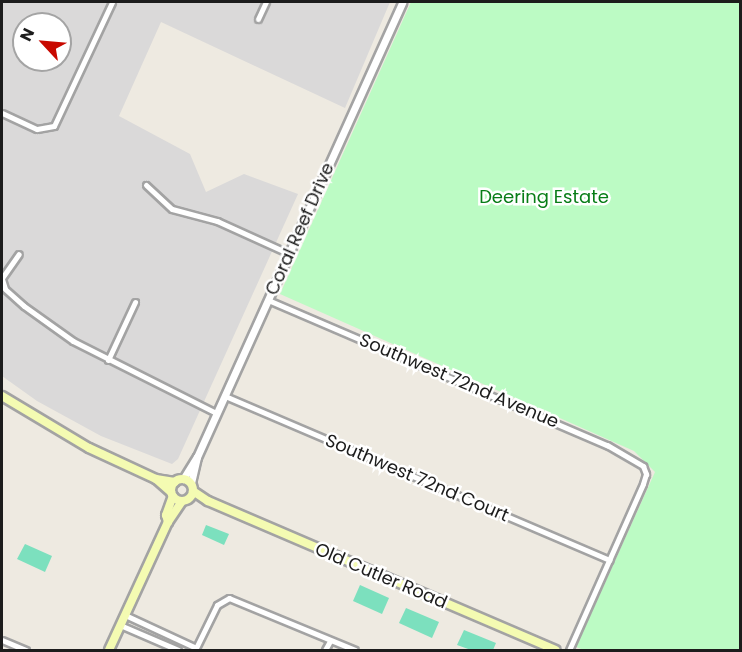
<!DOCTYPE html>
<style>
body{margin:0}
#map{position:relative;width:742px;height:652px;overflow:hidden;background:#eeeae1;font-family:Poppins,sans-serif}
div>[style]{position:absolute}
.residential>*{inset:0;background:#dad9d9}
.park>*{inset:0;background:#bcfbc4}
.pitch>*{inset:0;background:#7ce0be}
.roads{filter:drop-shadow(2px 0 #a3a3a3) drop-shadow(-2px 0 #a3a3a3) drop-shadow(0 2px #a3a3a3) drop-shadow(0 -2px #a3a3a3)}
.minor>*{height:5px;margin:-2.5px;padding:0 2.5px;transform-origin:2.5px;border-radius:2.5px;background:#fff}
.tertiary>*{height:7px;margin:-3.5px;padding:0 3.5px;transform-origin:3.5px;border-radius:3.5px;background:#fff}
.secondary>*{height:8px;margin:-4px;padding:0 4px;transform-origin:4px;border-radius:4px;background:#f4fbb2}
.secondary>.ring{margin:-4px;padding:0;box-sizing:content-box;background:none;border:8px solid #f4fbb2;border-radius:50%}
span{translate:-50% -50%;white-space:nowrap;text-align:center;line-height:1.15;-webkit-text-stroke:5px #fff;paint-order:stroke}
.park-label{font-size:18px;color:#087d17}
.street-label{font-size:18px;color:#1c1c1c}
.frame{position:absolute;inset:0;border:3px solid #1c1c1c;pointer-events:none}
.north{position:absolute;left:12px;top:12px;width:60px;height:60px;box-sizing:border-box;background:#fff;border:2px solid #a4a4a4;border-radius:50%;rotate:296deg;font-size:16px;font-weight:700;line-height:24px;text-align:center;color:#1c1c1c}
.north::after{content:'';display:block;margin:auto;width:21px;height:27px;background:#c80900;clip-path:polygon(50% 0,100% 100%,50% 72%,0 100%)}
</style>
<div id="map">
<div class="residential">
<i style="clip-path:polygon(evenodd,2px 2px,390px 2px,345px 108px,161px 22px,119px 116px,190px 154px,206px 192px,244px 174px,298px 194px,178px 459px,172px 464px,101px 436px,37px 401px,2px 376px,2px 2px,24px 24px,60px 24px,60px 60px,24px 60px,24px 24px)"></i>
</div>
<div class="park">
<i style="clip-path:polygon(411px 2px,740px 2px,740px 650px,584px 650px,576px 647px,655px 472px,634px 451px,280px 294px)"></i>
</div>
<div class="pitch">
<i style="clip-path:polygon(206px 525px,229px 534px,224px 545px,202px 535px)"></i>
<i style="clip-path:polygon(25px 544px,52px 556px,45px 572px,17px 559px)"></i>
<i style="clip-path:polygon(360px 585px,389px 598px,382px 614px,353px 601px)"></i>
<i style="clip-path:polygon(406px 608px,439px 622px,432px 638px,399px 623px)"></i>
<i style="clip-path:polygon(464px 630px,496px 643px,493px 650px,471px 650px,457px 645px)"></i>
</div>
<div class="roads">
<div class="minor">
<i style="left:258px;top:19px;width:19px;rotate:-65deg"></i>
<i style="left:2px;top:113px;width:38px;rotate:25deg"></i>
<i style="left:37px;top:129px;width:17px;rotate:-10deg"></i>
<i style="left:54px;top:126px;width:137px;rotate:-64.9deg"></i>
<i style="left:146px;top:185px;width:35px;rotate:43deg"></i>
<i style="left:172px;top:209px;width:47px;rotate:14.9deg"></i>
<i style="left:217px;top:221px;width:80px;rotate:24.3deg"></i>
<i style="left:2px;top:278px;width:29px;rotate:-55deg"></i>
<i style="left:2px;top:279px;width:10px;rotate:73deg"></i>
<i style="left:5px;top:289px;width:25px;rotate:42deg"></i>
<i style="left:24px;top:306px;width:60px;rotate:35.5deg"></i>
<i style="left:73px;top:341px;width:160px;rotate:26.7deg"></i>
<i style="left:268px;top:300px;width:369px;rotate:23.2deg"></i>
<i style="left:607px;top:445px;width:42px;rotate:30.3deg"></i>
<i style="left:643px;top:466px;width:9px;rotate:69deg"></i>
<i style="left:646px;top:474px;width:10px;rotate:107deg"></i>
<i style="left:643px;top:484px;width:182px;rotate:114deg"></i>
<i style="left:108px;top:360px;width:64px;rotate:-65deg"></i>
<i style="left:225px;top:396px;width:418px;rotate:23.1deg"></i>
<i style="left:125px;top:615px;width:78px;rotate:24.9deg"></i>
<i style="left:120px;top:625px;width:63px;rotate:23.3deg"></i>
<i style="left:2px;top:640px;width:26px;rotate:23deg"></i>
<i style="left:195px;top:650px;width:50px;rotate:-63.9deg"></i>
<i style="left:217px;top:605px;width:14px;rotate:-30deg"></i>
<i style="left:229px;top:598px;width:136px;rotate:22.4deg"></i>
<i style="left:325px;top:650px;width:10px;rotate:-61deg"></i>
</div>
<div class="tertiary">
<i style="left:183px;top:479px;width:26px;rotate:-58deg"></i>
<i style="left:197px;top:457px;width:499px;rotate:-65.7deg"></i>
<i style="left:191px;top:483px;width:27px;rotate:-77deg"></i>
</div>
<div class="secondary">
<i style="left:2px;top:396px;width:101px;rotate:30.9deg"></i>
<i style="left:89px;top:448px;width:74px;rotate:24.8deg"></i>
<i style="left:156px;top:479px;width:19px;rotate:9deg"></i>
<i class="ring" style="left:171px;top:479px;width:14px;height:14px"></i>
<i style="left:156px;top:479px;width:20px;rotate:41deg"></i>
<i style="left:193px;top:491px;width:18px;rotate:34deg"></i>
<i style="left:208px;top:501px;width:378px;rotate:23.2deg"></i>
<i style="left:168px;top:522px;width:7px;rotate:-106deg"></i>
<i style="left:166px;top:515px;width:20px;rotate:-70deg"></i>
<i style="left:109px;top:650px;width:141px;rotate:-65.3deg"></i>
<i style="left:168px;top:522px;width:25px;rotate:-56deg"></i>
</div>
</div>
<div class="park-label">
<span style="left:544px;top:197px">Deering Estate</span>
</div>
<div class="street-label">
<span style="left:300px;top:229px;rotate:-66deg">Coral Reef Drive</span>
<span style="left:459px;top:381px;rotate:23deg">Southwest 72nd Avenue</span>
<span style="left:417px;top:478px;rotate:23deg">Southwest 72nd Court</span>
<span style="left:381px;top:576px;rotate:23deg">Old Cutler Road</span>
</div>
<div class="frame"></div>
<div class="north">N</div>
</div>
